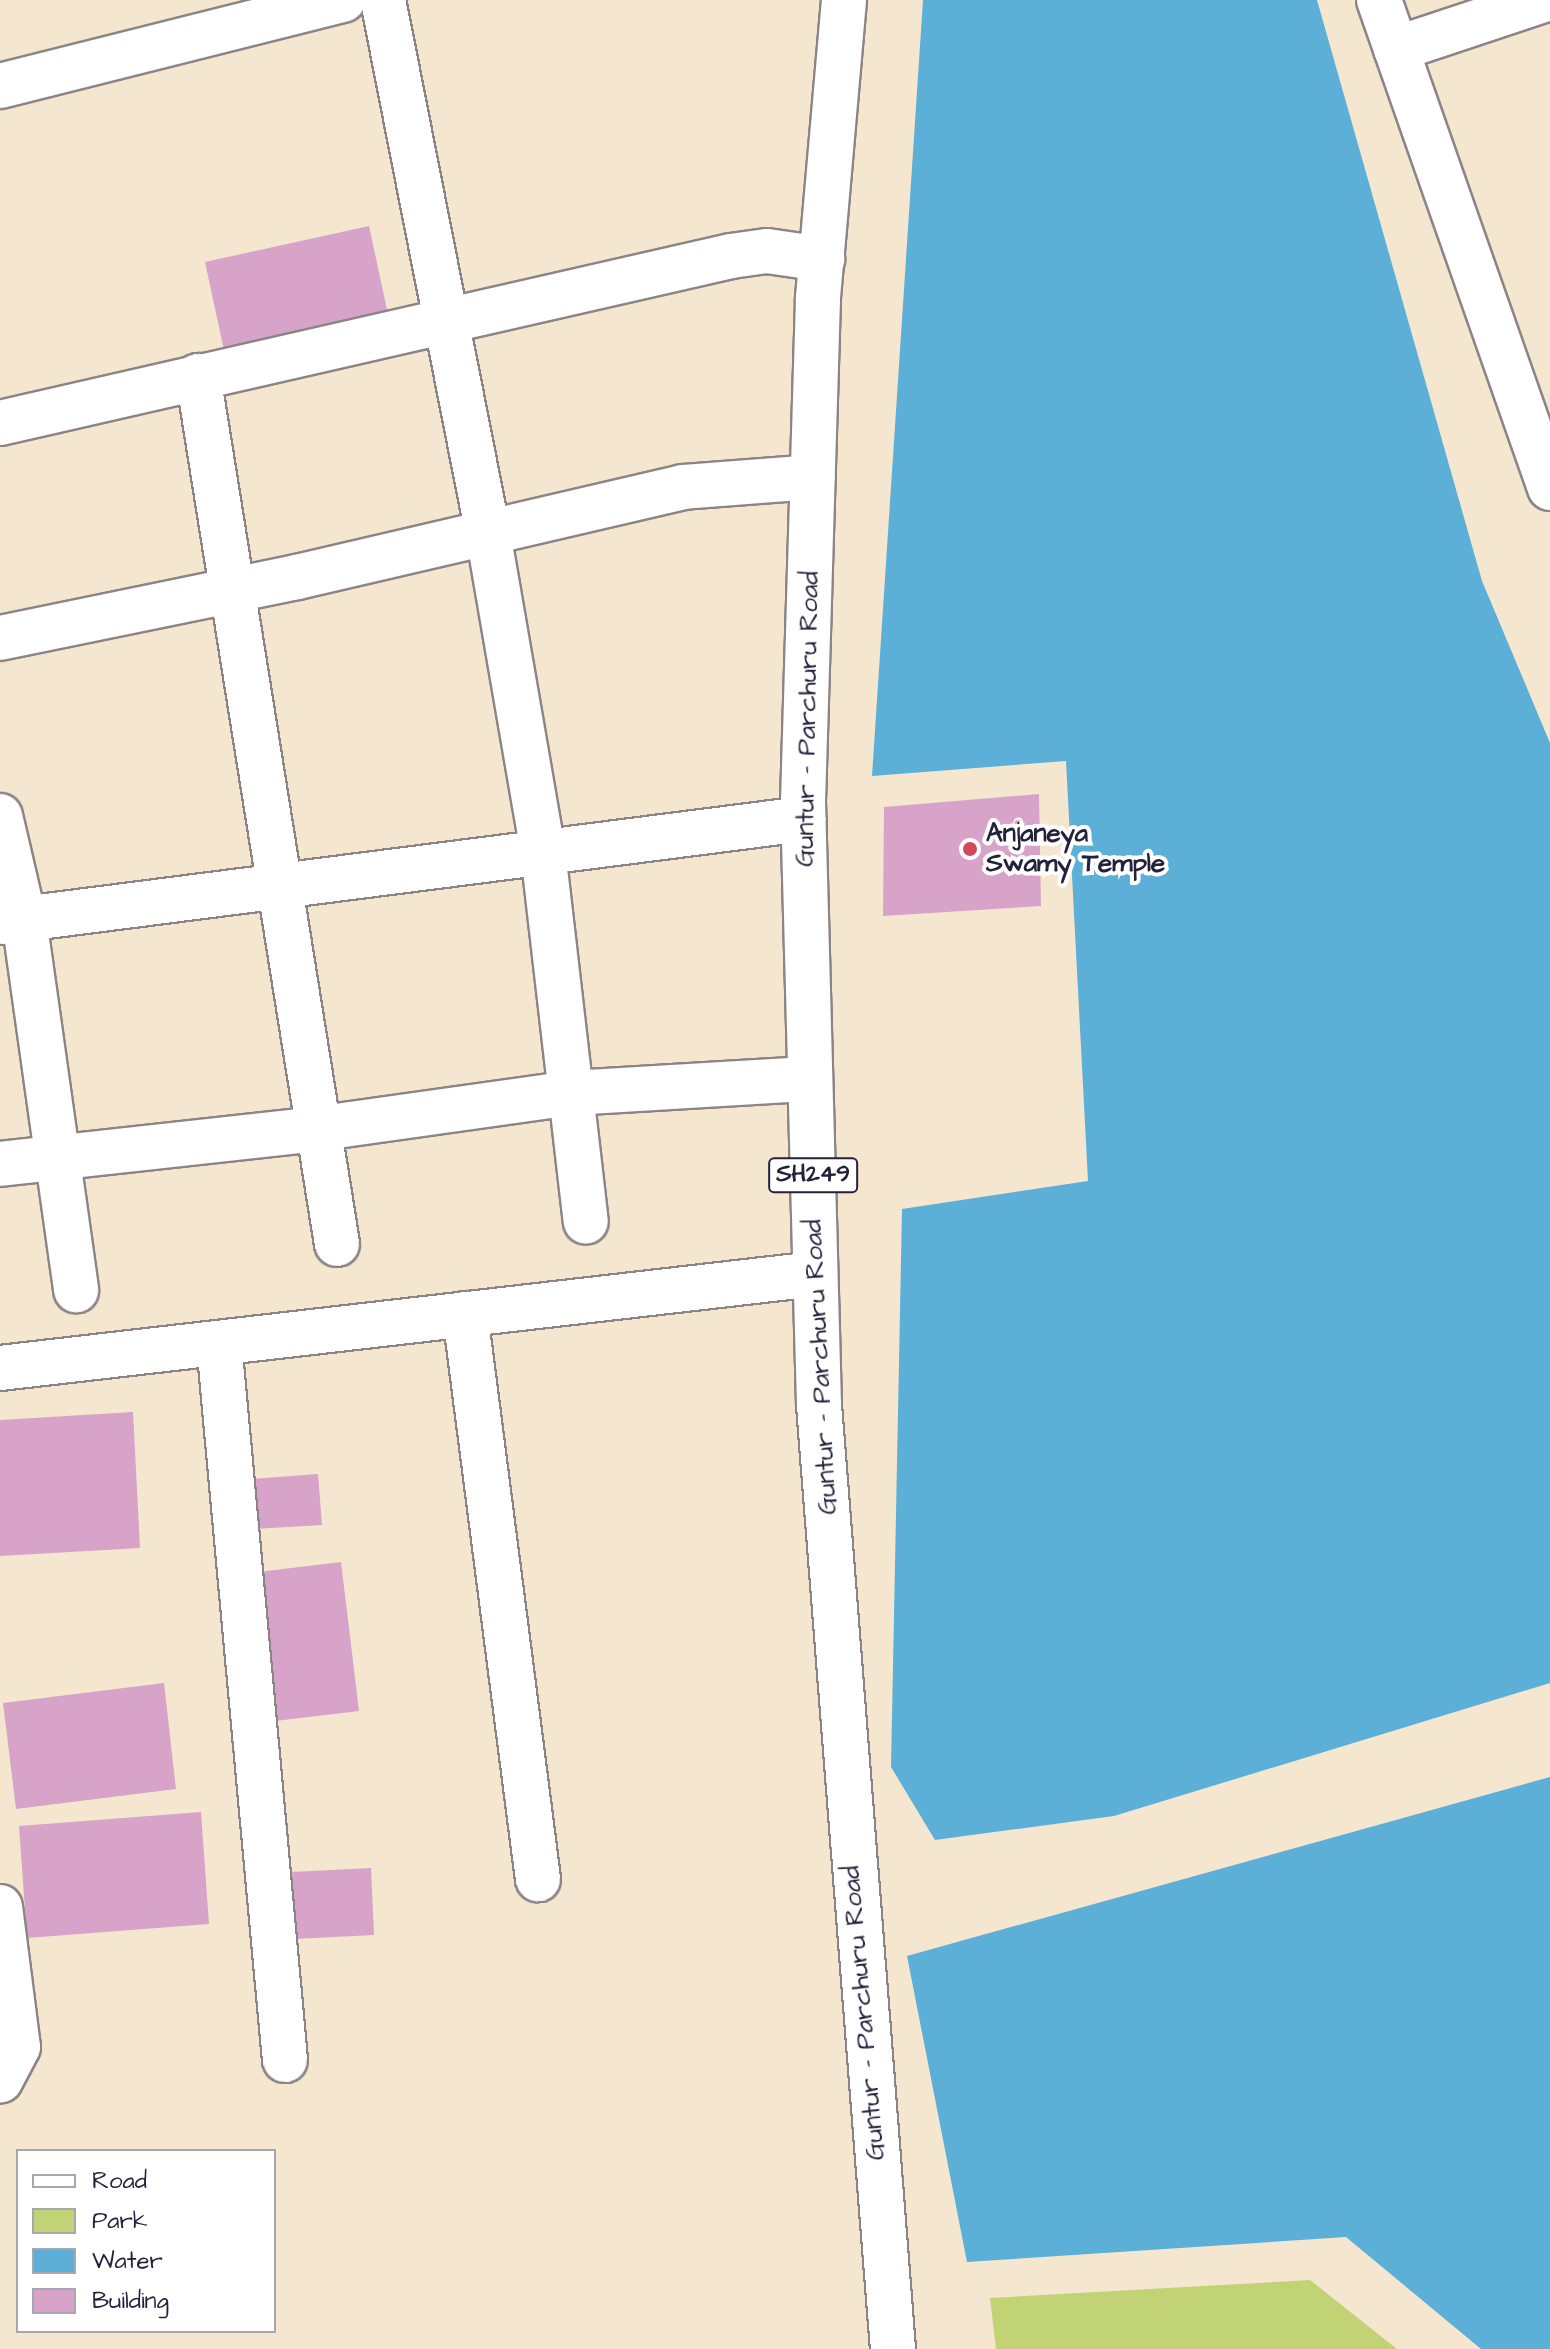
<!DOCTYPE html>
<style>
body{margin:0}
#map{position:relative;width:1550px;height:2349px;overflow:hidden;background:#f5e6d0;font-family:"Architects Daughter",sans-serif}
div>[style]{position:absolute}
.green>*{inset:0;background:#c1d375}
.water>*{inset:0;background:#5cafd7}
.building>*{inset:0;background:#d7a3c9}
.roads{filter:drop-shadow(2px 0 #8c8486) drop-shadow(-2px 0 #8c8486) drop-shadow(0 2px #8c8486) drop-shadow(0 -2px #8c8486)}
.minor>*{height:44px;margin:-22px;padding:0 22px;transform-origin:22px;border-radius:22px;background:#fff}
.primary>*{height:44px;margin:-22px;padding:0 22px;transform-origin:22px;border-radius:22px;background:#fff}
.dots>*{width:22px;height:22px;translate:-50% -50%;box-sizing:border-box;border:4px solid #fff;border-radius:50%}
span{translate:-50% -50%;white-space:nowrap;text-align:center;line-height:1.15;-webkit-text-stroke:8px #fff;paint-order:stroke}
.shield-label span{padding:2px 6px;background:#fff;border:2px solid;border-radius:6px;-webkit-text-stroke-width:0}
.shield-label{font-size:24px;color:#22223b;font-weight:700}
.street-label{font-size:26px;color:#22223b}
.poi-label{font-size:26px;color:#22223b;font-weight:700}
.left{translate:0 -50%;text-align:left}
.legend{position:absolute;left:16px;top:2149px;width:260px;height:184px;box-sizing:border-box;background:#fff;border:2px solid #a7a7b1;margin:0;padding:10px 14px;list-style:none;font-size:24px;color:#22223b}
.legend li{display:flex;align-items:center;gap:16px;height:40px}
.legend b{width:40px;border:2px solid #a7a7b1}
</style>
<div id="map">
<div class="green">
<i style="clip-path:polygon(1310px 2280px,1397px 2349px,996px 2349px,990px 2298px)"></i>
</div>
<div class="water">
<i style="clip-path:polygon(923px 0,1317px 0,1482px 581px,1550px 743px,1550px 1683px,1114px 1816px,935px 1840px,891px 1767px,902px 1209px,1088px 1181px,1066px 761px,872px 776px)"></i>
<i style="clip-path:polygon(1550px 1777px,1550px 2349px,1481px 2349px,1346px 2237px,967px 2262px,907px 1956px)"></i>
</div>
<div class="building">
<i style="clip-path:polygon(369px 226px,389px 319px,225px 355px,205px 262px)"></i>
<i style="clip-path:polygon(1039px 794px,1041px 906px,883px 916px,884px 807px)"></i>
<i style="clip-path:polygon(133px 1412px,140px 1548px,0 1556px,0 1420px)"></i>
<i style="clip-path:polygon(318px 1474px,322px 1525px,253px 1529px,250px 1479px)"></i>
<i style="clip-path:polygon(341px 1562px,359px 1711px,267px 1722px,249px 1573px)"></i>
<i style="clip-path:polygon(164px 1683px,176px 1789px,16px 1809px,3px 1703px)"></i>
<i style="clip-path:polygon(201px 1812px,209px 1924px,27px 1938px,19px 1826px)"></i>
<i style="clip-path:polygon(371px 1868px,374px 1935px,294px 1939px,291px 1872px)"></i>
</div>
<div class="roads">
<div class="minor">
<i style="left:383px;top:0;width:543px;rotate:78.86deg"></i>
<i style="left:488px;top:533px;width:324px;rotate:80.2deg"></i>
<i style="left:543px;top:852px;width:372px;rotate:83.4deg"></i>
<i style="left:1379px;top:0;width:517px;rotate:70.69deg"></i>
<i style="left:1396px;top:49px;width:155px;rotate:-18.4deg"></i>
<i style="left:0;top:86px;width:354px;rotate:-14.1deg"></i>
<i style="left:198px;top:376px;width:879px;rotate:80.9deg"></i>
<i style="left:0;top:423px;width:750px;rotate:-12.87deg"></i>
<i style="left:731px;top:256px;width:36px;rotate:-8deg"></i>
<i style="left:767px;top:251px;width:56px;rotate:8.3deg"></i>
<i style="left:0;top:638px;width:303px;rotate:-11.6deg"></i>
<i style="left:297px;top:577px;width:396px;rotate:-13.1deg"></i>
<i style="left:683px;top:487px;width:130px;rotate:-4.4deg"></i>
<i style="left:0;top:816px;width:106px;rotate:76.9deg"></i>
<i style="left:24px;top:919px;width:375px;rotate:82deg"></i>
<i style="left:0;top:922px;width:810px;rotate:-7.31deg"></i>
<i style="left:0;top:1164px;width:317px;rotate:-6.3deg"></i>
<i style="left:315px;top:1129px;width:259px;rotate:-8deg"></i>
<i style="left:571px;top:1093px;width:239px;rotate:-3.4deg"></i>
<i style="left:465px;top:1314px;width:570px;rotate:82.64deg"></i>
<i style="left:219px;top:1343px;width:720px;rotate:84.74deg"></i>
<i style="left:0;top:1368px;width:820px;rotate:-6.58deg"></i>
<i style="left:0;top:1907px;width:141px;rotate:82.7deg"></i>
<i style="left:18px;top:2047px;width:38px;rotate:118deg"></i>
</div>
<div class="primary">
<i style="left:844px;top:0;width:300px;rotate:95deg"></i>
<i style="left:818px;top:299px;width:503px;rotate:91.71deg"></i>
<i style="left:803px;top:802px;width:603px;rotate:88.48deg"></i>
<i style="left:819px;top:1405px;width:947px;rotate:85.52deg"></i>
</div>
</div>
<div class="dots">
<i style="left:970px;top:849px;background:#d1495b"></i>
</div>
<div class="shield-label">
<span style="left:813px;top:1175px">SH249</span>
</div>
<div class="street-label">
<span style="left:808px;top:719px;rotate:-89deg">Guntur - Parchuru Road</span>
<span style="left:821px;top:1367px;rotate:-93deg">Guntur - Parchuru Road</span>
<span style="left:864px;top:2013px;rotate:-95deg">Guntur - Parchuru Road</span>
</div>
<div class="poi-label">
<span class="left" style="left:986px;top:849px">Anjaneya<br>Swamy Temple</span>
</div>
<ul class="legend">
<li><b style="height:10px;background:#fff"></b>Road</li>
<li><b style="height:22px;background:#c1d375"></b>Park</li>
<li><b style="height:22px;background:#5cafd7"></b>Water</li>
<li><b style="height:22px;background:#d7a3c9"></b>Building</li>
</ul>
</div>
